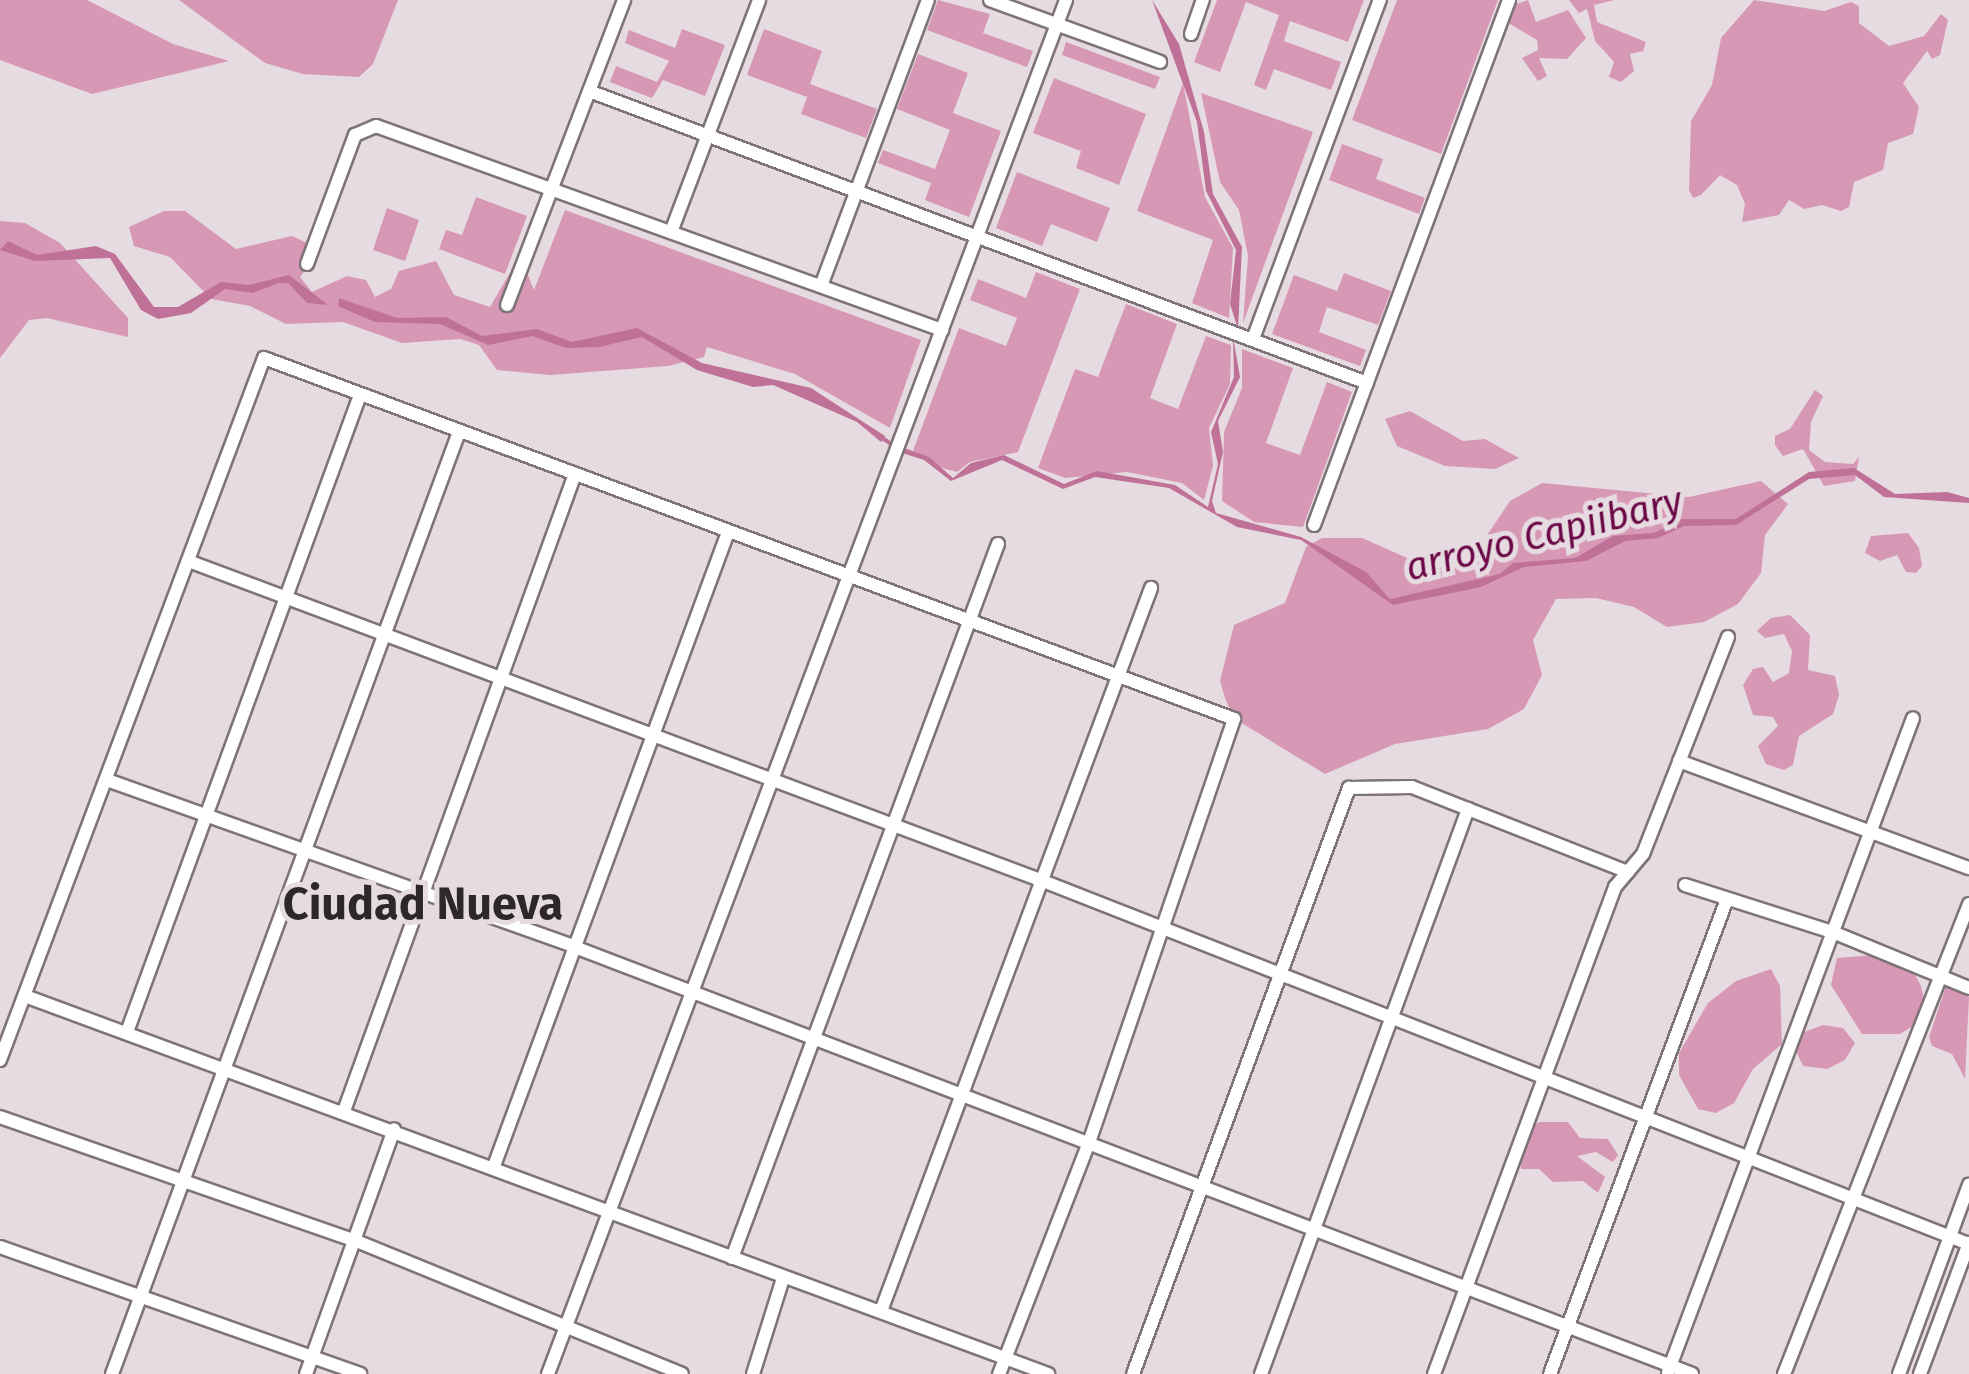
<!DOCTYPE html>
<style>
body{margin:0}
#map{position:relative;width:1969px;height:1374px;overflow:hidden;background:#e6dbe0;font-family:"Fira Sans",sans-serif}
div>[style]{position:absolute}
.green>*{inset:0;background:#d798b6}
.water>*{inset:0;background:#bf7197}
.stream>*{height:4px;margin:-2px;padding:0 2px;transform-origin:2px;border-radius:2px;background:#bf7197}
.roads{filter:drop-shadow(2px 0 #7e7478) drop-shadow(-2px 0 #7e7478) drop-shadow(0 2px #7e7478) drop-shadow(0 -2px #7e7478)}
.minor>*{height:12px;margin:-6px;padding:0 6px;transform-origin:6px;border-radius:6px;background:#fff}
span{translate:-50% -50%;white-space:nowrap;text-align:center;line-height:1.15;-webkit-text-stroke:10px #e6dbe0;paint-order:stroke}
.water-label{font-size:38px;color:#6b0746;font-style:italic}
.district-label{font-size:45px;color:#2c282a;font-weight:700}
</style>
<div id="map">
<div class="green">
<i style="clip-path:polygon(0 0,87px 0,173px 44px,229px 61px,92px 94px,0 60px)"></i>
<i style="clip-path:polygon(179px 0,398px 0,373px 64px,359px 77px,303px 74px,265px 63px)"></i>
<i style="clip-path:polygon(938px 0,990px 14px,983px 33px,1033px 51px,1027px 67px,927px 30px)"></i>
<i style="clip-path:polygon(1217px 0,1364px 0,1348px 42px,1290px 21px,1284px 41px,1341px 62px,1331px 90px,1274px 69px,1266px 90px,1254px 85px,1279px 15px,1246px 2px,1220px 72px,1194px 62px)"></i>
<i style="clip-path:polygon(1397px 0,1498px 0,1441px 154px,1352px 120px)"></i>
<i style="clip-path:polygon(1528px 0,1536px 22px,1568px 10px,1586px 38px,1567px 59px,1539px 58px,1547px 76px,1538px 81px,1522px 58px,1538px 50px,1537px 40px,1505px 21px,1507px 7px)"></i>
<i style="clip-path:polygon(1569px 0,1614px 0,1594px 5px,1597px 22px,1646px 42px,1643px 51px,1630px 54px,1634px 71px,1621px 82px,1609px 77px,1614px 62px,1595px 41px,1587px 9px,1579px 13px)"></i>
<i style="clip-path:polygon(1754px 0,1824px 11px,1851px 2px,1859px 6px,1859px 23px,1889px 46px,1924px 36px,1941px 14px,1948px 20px,1940px 55px,1932px 59px,1927px 51px,1903px 83px,1919px 107px,1913px 134px,1888px 143px,1883px 170px,1854px 182px,1849px 207px,1841px 211px,1822px 205px,1804px 209px,1789px 200px,1779px 215px,1742px 222px,1745px 204px,1737px 185px,1720px 175px,1701px 195px,1693px 198px,1689px 190px,1691px 121px,1712px 85px,1721px 38px)"></i>
<i style="clip-path:polygon(682px 29px,725px 45px,705px 96px,663px 80px,652px 98px,610px 82px,616px 66px,657px 82px,669px 61px,625px 43px,629px 30px,675px 48px)"></i>
<i style="clip-path:polygon(764px 29px,822px 51px,810px 84px,877px 109px,866px 138px,801px 114px,807px 97px,747px 75px)"></i>
<i style="clip-path:polygon(1066px 42px,1160px 77px,1155px 89px,1062px 55px)"></i>
<i style="clip-path:polygon(918px 54px,968px 73px,953px 113px,1001px 131px,969px 217px,925px 200px,931px 183px,878px 163px,883px 150px,935px 169px,950px 130px,897px 109px)"></i>
<i style="clip-path:polygon(1054px 78px,1146px 114px,1119px 185px,1076px 168px,1081px 151px,1033px 133px)"></i>
<i style="clip-path:polygon(1183px 83px,1205px 197px,1233px 248px,1229px 318px,1192px 303px,1213px 240px,1137px 211px)"></i>
<i style="clip-path:polygon(1201px 93px,1313px 132px,1243px 323px,1248px 256px,1239px 210px,1220px 182px)"></i>
<i style="clip-path:polygon(1342px 144px,1383px 159px,1376px 179px,1425px 198px,1419px 214px,1329px 180px)"></i>
<i style="clip-path:polygon(1017px 172px,1110px 208px,1097px 242px,1051px 224px,1042px 246px,996px 228px)"></i>
<i style="clip-path:polygon(476px 197px,527px 216px,505px 274px,439px 249px,446px 230px,462px 235px)"></i>
<i style="clip-path:polygon(387px 208px,419px 220px,405px 261px,373px 250px)"></i>
<i style="clip-path:polygon(565px 210px,921px 340px,890px 428px,795px 374px,707px 347px,704px 357px,668px 366px,550px 375px,497px 370px,479px 345px,460px 339px,402px 343px,343px 322px,286px 324px,250px 306px,211px 299px,170px 257px,134px 246px,129px 227px,164px 211px,185px 211px,236px 249px,292px 236px,309px 244px,311px 262px,300px 277px,312px 292px,347px 276px,366px 280px,375px 297px,391px 289px,399px 271px,436px 261px,454px 295px,490px 307px,512px 269px,525px 268px,534px 290px)"></i>
<i style="clip-path:polygon(0 221px,25px 223px,60px 243px,128px 318px,128px 337px,47px 318px,29px 320px,0 358px)"></i>
<i style="clip-path:polygon(1036px 272px,1080px 289px,1018px 452px,970px 462px,957px 472px,938px 467px,913px 451px,959px 328px,1006px 346px,1017px 318px,970px 300px,978px 279px,1026px 298px)"></i>
<i style="clip-path:polygon(1344px 273px,1391px 291px,1378px 325px,1327px 307px,1319px 332px,1366px 350px,1360px 366px,1272px 334px,1294px 275px,1337px 291px)"></i>
<i style="clip-path:polygon(1126px 304px,1177px 324px,1150px 398px,1178px 409px,1206px 336px,1231px 345px,1230px 384px,1209px 428px,1213px 466px,1204px 500px,1182px 483px,1127px 472px,1065px 478px,1038px 468px,1075px 369px,1098px 377px)"></i>
<i style="clip-path:polygon(1242px 349px,1293px 368px,1266px 443px,1300px 455px,1327px 382px,1352px 392px,1303px 527px,1254px 522px,1222px 501px,1224px 432px,1242px 388px)"></i>
<i style="clip-path:polygon(1815px 390px,1823px 396px,1811px 422px,1809px 450px,1825px 462px,1853px 464px,1859px 457px,1855px 481px,1824px 486px,1803px 449px,1783px 456px,1775px 445px,1775px 436px,1790px 429px)"></i>
<i style="clip-path:polygon(1410px 411px,1463px 441px,1485px 439px,1519px 458px,1495px 469px,1445px 466px,1397px 446px,1385px 419px)"></i>
<i style="clip-path:polygon(1761px 481px,1788px 504px,1765px 535px,1761px 573px,1738px 604px,1704px 622px,1667px 627px,1634px 607px,1596px 598px,1556px 599px,1533px 640px,1542px 675px,1524px 709px,1488px 729px,1395px 744px,1325px 774px,1235px 719px,1226px 701px,1220px 681px,1234px 625px,1285px 603px,1306px 547px,1322px 538px,1362px 538px,1430px 568px,1467px 565px,1510px 501px,1542px 483px,1689px 497px)"></i>
<i style="clip-path:polygon(1908px 533px,1919px 548px,1922px 566px,1916px 573px,1906px 572px,1897px 555px,1880px 561px,1865px 553px,1871px 536px)"></i>
<i style="clip-path:polygon(1790px 615px,1810px 635px,1808px 670px,1835px 676px,1839px 695px,1833px 714px,1799px 736px,1793px 765px,1784px 770px,1766px 764px,1758px 746px,1778px 726px,1773px 717px,1753px 715px,1743px 685px,1753px 669px,1763px 667px,1773px 682px,1789px 673px,1792px 651px,1784px 634px,1765px 638px,1757px 631px,1771px 618px)"></i>
<i style="clip-path:polygon(1877px 955px,1913px 971px,1921px 986px,1925px 1005px,1918px 1023px,1900px 1034px,1862px 1034px,1831px 985px,1837px 958px)"></i>
<i style="clip-path:polygon(1771px 969px,1780px 986px,1782px 1044px,1753px 1069px,1734px 1103px,1716px 1113px,1698px 1109px,1679px 1075px,1679px 1053px,1708px 1003px,1736px 981px)"></i>
<i style="clip-path:polygon(1948px 980px,1969px 997px,1965px 1079px,1952px 1054px,1932px 1046px,1929px 1037px)"></i>
<i style="clip-path:polygon(1823px 1025px,1843px 1028px,1855px 1043px,1845px 1060px,1827px 1069px,1803px 1066px,1795px 1049px,1804px 1032px)"></i>
<i style="clip-path:polygon(1540px 1122px,1568px 1122px,1580px 1138px,1608px 1139px,1618px 1155px,1613px 1162px,1596px 1152px,1577px 1156px,1605px 1177px,1598px 1193px,1583px 1181px,1553px 1182px,1539px 1169px,1521px 1169px,1520px 1149px,1531px 1126px)"></i>
</div>
<div class="water">
<i style="clip-path:polygon(1152px 0,1179px 44px,1204px 132px,1213px 194px,1242px 247px,1238px 329px,1230px 304px,1236px 250px,1206px 191px,1197px 122px)"></i>
<i style="clip-path:polygon(8px 241px,37px 255px,96px 246px,115px 254px,154px 307px,178px 307px,221px 282px,249px 285px,289px 275px,328px 305px,307px 303px,288px 283px,279px 283px,253px 293px,225px 289px,191px 313px,158px 319px,141px 310px,110px 258px,35px 261px,0 250px)"></i>
<i style="clip-path:polygon(339px 298px,397px 318px,446px 317px,482px 336px,537px 329px,572px 342px,637px 328px,702px 363px,811px 388px,885px 436px,881px 442px,857px 422px,773px 385px,753px 387px,697px 370px,642px 337px,599px 347px,566px 348px,532px 336px,488px 345px,440px 324px,375px 322px,338px 306px)"></i>
<i style="clip-path:polygon(1233px 337px,1240px 377px,1218px 421px,1223px 452px,1212px 501px,1216px 513px,1301px 537px,1366px 572px,1390px 599px,1500px 574px,1513px 563px,1575px 558px,1613px 536px,1654px 533px,1682px 519px,1736px 519px,1809px 472px,1854px 468px,1895px 494px,1947px 492px,1969px 498px,1969px 503px,1884px 497px,1855px 475px,1809px 479px,1736px 525px,1684px 526px,1658px 538px,1625px 541px,1586px 561px,1524px 567px,1481px 587px,1393px 605px,1301px 540px,1237px 527px,1169px 488px,1095px 477px,1063px 489px,1002px 460px,951px 481px,924px 460px,902px 453px,904px 448px,929px 457px,953px 478px,971px 463px,1004px 455px,1064px 484px,1097px 471px,1175px 485px,1208px 507px,1218px 464px,1211px 432px,1234px 377px)"></i>
</div>
<div class="stream">
<i style="left:879px;top:436px;width:20px;rotate:33deg"></i>
</div>
<div class="roads">
<div class="minor">
<i style="left:990px;top:0;width:181px;rotate:20deg"></i>
<i style="left:1191px;top:34px;width:36px;rotate:-71deg"></i>
<i style="left:589px;top:91px;width:831px;rotate:20.57deg"></i>
<i style="left:671px;top:232px;width:248px;rotate:-69.2deg"></i>
<i style="left:307px;top:264px;width:138px;rotate:-69.6deg"></i>
<i style="left:355px;top:135px;width:23px;rotate:-23deg"></i>
<i style="left:376px;top:126px;width:602px;rotate:19.82deg"></i>
<i style="left:821px;top:286px;width:305px;rotate:-69.5deg"></i>
<i style="left:507px;top:305px;width:327px;rotate:-69deg"></i>
<i style="left:1253px;top:339px;width:362px;rotate:-69.5deg"></i>
<i style="left:1314px;top:525px;width:560px;rotate:-69.62deg"></i>
<i style="left:191px;top:562px;width:910px;rotate:20.53deg"></i>
<i style="left:1043px;top:881px;width:995px;rotate:21.41deg"></i>
<i style="left:1679px;top:761px;width:309px;rotate:20.3deg"></i>
<i style="left:107px;top:780px;width:494px;rotate:19.6deg"></i>
<i style="left:572px;top:946px;width:1199px;rotate:20.91deg"></i>
<i style="left:1685px;top:885px;width:157px;rotate:17.7deg"></i>
<i style="left:1835px;top:933px;width:145px;rotate:22.3deg"></i>
<i style="left:25px;top:996px;width:1091px;rotate:20.28deg"></i>
<i style="left:127px;top:1032px;width:678px;rotate:-69.91deg"></i>
<i style="left:0;top:1060px;width:750px;rotate:-69.39deg"></i>
<i style="left:264px;top:358px;width:1035px;rotate:20.41deg"></i>
<i style="left:1234px;top:719px;width:450px;rotate:108.9deg"></i>
<i style="left:1088px;top:1145px;width:246px;rotate:111.2deg"></i>
<i style="left:344px;top:1111px;width:678px;rotate:-70.07deg"></i>
<i style="left:0;top:1117px;width:375px;rotate:19.2deg"></i>
<i style="left:354px;top:1240px;width:354px;rotate:22.2deg"></i>
<i style="left:494px;top:1166px;width:676px;rotate:-69.74deg"></i>
<i style="left:0;top:1247px;width:382px;rotate:19.4deg"></i>
<i style="left:732px;top:1258px;width:762px;rotate:-69.57deg"></i>
<i style="left:881px;top:1311px;width:772px;rotate:-69.52deg"></i>
<i style="left:1668px;top:1372px;width:698px;rotate:-69.46deg"></i>
<i style="left:112px;top:1374px;width:1004px;rotate:-69.78deg"></i>
<i style="left:306px;top:1374px;width:260px;rotate:-70.2deg"></i>
<i style="left:548px;top:1374px;width:1468px;rotate:-69.34deg"></i>
<i style="left:753px;top:1374px;width:101px;rotate:-72.6deg"></i>
<i style="left:1133px;top:1374px;width:625px;rotate:-69.77deg"></i>
<i style="left:1349px;top:788px;width:63px;rotate:-0.9deg"></i>
<i style="left:1412px;top:787px;width:232px;rotate:21.5deg"></i>
<i style="left:1261px;top:1374px;width:602px;rotate:-69.88deg"></i>
<i style="left:1434px;top:1374px;width:520px;rotate:-69.61deg"></i>
<i style="left:1615px;top:887px;width:43px;rotate:-49.7deg"></i>
<i style="left:1643px;top:854px;width:233px;rotate:-68.6deg"></i>
<i style="left:1550px;top:1374px;width:507px;rotate:-69.56deg"></i>
<i style="left:1784px;top:1374px;width:505px;rotate:-68.51deg"></i>
<i style="left:1899px;top:1374px;width:202px;rotate:-69.7deg"></i>
<i style="left:1920px;top:1374px;width:140px;rotate:-69.5deg"></i>
</div>
</div>
<div class="water-label">
<span style="left:1544px;top:535px;rotate:-14deg">arroyo Capiibary</span>
</div>
<div class="district-label">
<span style="left:423px;top:905px">Ciudad Nueva</span>
</div>
</div>
